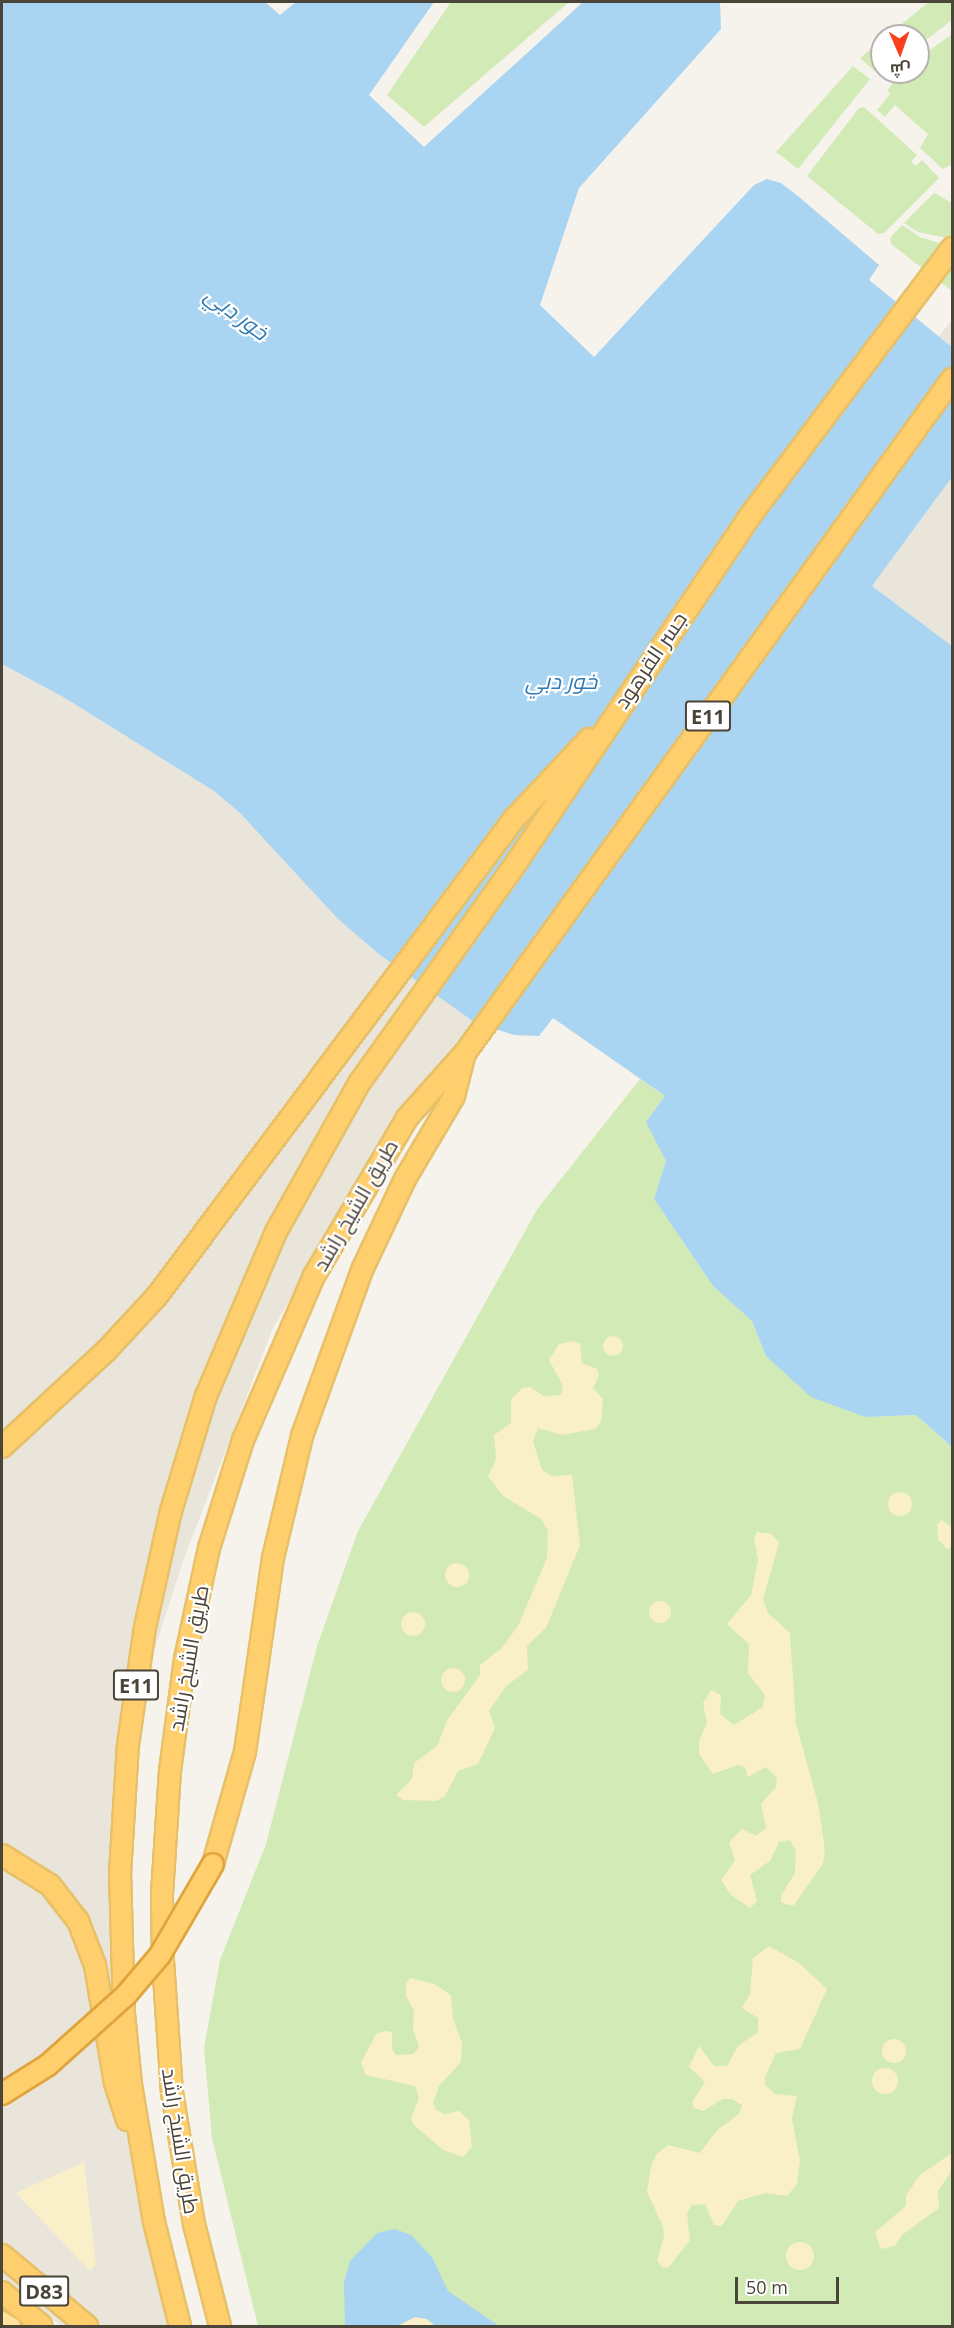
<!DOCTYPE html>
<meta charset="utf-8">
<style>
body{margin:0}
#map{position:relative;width:954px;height:2328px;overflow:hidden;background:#f6f3ec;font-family:"Open Sans",Cairo,sans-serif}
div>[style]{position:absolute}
.residential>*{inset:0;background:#eae5da}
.green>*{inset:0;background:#d2eab5}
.sand>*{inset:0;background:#f9efc9}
.round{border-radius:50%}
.water>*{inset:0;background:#a9d4f2}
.roads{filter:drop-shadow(2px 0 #e6c16a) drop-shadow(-2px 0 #e6c16a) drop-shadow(0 2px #e6c16a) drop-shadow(0 -2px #e6c16a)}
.primary>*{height:16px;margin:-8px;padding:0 8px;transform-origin:8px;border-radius:8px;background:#ffe39c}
.motorway>*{height:20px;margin:-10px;padding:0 10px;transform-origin:10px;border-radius:10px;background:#ffcf6e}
.bridges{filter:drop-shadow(2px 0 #e0a43c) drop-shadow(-2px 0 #e0a43c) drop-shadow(0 2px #e0a43c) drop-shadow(0 -2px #e0a43c)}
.motorway-bridge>*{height:20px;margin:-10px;padding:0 10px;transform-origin:10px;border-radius:10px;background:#ffcf6e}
span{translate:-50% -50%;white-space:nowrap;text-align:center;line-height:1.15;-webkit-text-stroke:4.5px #fff;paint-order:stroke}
.shield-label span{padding:2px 4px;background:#fff;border:2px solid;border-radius:4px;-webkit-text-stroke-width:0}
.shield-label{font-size:20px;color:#4b4439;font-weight:700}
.street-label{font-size:21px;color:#4b4439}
.water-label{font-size:22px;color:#2e7ab2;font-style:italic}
.frame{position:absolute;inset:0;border:3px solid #4b4439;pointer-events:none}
.north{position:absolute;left:870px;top:24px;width:60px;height:60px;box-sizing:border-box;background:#fff;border:2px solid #b7b4b0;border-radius:50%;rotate:178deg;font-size:16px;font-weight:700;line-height:24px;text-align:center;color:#4b4439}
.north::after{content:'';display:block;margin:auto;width:21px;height:27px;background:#fc3f1d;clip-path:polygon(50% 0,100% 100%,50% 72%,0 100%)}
.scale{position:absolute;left:735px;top:2277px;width:104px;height:27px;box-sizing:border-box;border:3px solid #4b4439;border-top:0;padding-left:8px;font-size:18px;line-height:21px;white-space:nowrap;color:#4b4439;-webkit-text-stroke:4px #fff;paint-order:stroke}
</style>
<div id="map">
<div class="residential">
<i style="clip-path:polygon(952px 320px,952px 347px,939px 336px)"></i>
<i style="clip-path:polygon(952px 477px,952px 646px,872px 586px)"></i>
<i style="clip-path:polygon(2px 664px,65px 698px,214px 791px,240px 813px,338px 919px,380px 955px,474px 1022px,420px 1093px,334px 1224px,273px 1328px,183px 1561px,140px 1695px,123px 1889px,142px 2148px,185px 2326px,61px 2326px,2px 2277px)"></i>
</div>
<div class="green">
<i style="clip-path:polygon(451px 2px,569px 2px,424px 127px,387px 95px)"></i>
<i style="clip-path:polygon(929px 2px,952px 2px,952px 20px,918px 46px,918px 36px,887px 36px)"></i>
<i style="clip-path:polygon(952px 34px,952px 164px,943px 169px,920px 148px,928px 134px,906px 115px,895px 105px,885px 117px,877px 110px,890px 94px,887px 90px,895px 81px,890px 76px,918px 72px,918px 59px)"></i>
<i style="clip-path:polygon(882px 40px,882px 70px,877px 73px,860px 58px)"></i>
<i style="clip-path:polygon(853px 66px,870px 79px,798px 169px,776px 152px)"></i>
<i style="clip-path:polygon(864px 107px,917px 155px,911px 162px,916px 166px,922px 160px,939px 178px,884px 233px,878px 234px,807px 176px,859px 108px)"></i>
<i style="clip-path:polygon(934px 193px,952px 203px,952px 239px,918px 232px,904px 223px)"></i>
<i style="clip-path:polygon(902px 225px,920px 237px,952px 247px,952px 291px,891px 244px,890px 238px)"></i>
<i style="clip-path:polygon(640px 1079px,665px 1096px,647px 1122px,666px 1161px,654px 1199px,713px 1286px,752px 1321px,766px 1356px,865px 1417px,916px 1415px,952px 1447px,952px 2326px,258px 2326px,212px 2138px,204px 2048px,220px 1960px,266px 1844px,317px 1646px,358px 1531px,538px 1208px)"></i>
</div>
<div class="sand">
<i class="round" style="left:603px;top:1336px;width:20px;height:20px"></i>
<i style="clip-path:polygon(574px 1341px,580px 1344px,582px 1363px,597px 1369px,599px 1375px,593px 1388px,603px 1399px,601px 1422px,595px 1429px,562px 1435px,538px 1428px,533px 1441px,542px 1470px,552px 1476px,572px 1475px,580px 1545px,546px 1628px,527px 1646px,528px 1670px,506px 1686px,489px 1711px,495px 1728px,478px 1764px,458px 1771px,445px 1796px,436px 1801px,403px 1800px,396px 1795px,412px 1779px,414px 1763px,437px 1746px,448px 1719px,480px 1675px,480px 1665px,502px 1648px,518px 1626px,547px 1558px,548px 1530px,541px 1519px,502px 1495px,488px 1476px,496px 1459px,494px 1435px,511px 1423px,511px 1399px,523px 1388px,530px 1387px,544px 1396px,561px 1395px,563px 1386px,549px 1360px,559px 1344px)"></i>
<i class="round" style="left:888px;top:1492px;width:24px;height:24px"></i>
<i style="clip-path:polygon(942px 1520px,952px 1528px,952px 1547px,947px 1549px,938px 1539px,937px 1524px)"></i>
<i style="clip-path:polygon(757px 1532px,772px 1534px,779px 1543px,763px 1599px,768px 1613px,790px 1633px,796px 1724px,818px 1803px,825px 1850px,823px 1864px,794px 1905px,788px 1905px,781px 1902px,781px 1896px,795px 1873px,796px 1851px,790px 1840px,779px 1842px,770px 1861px,750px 1875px,757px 1901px,750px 1908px,731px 1895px,721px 1880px,735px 1860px,729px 1842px,742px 1829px,756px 1836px,766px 1828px,761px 1804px,776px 1787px,777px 1778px,766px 1767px,748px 1777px,745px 1767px,738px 1765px,713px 1774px,699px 1754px,699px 1741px,707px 1723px,703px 1703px,711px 1690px,721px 1695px,720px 1714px,734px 1725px,763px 1707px,765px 1695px,748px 1673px,749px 1644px,727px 1624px,751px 1595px,758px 1560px,754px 1538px)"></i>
<i class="round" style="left:445px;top:1563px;width:24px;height:24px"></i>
<i class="round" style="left:649px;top:1601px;width:22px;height:22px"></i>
<i class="round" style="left:401px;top:1612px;width:24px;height:24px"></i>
<i class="round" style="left:441px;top:1668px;width:24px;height:24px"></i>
<i style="clip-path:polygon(769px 1946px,799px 1963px,827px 1989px,800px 2049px,776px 2053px,765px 2077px,765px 2085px,775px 2094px,797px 2096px,792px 2119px,800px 2161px,797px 2184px,787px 2196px,765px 2193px,738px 2201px,722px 2226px,714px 2225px,705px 2204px,692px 2205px,687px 2214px,690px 2240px,669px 2267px,662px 2268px,657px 2260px,664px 2236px,663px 2226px,647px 2192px,651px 2167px,656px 2155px,668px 2145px,700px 2153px,717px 2130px,739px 2114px,742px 2105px,732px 2099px,723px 2099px,703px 2111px,694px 2108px,692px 2102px,705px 2082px,689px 2067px,699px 2046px,714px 2066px,727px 2066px,738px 2046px,758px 2032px,758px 2018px,742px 2008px,750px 1994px,753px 1958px)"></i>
<i style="clip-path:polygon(410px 1978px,434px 1984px,451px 1995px,453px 2019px,462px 2043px,461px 2062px,439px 2086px,433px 2103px,436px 2110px,444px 2114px,459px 2111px,469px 2120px,472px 2147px,463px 2157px,443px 2150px,414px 2125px,411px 2119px,419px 2098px,415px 2086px,366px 2075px,361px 2063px,376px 2034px,385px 2031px,392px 2032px,392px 2049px,396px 2055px,413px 2054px,419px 2047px,413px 2029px,414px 2011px,406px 1996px,406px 1984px)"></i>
<i class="round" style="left:882px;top:2039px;width:24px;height:24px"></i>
<i class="round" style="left:872px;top:2068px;width:26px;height:26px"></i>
<i style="clip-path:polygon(952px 2153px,952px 2170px,938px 2191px,939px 2208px,902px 2235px,895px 2246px,881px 2249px,875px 2232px,906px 2206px,906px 2195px,920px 2175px)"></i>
<i style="clip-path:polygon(84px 2162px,96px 2264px,90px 2271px,16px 2193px)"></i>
<i class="round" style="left:786px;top:2242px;width:28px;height:28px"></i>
<i style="clip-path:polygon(415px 2317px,427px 2319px,435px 2326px,398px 2326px)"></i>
</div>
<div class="water">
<i style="clip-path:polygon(2px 2px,265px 2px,280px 15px,296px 2px,434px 2px,369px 95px,424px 147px,583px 2px,720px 2px,721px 29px,579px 188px,540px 305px,594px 357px,754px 185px,767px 179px,781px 183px,799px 197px,879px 265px,869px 280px,952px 347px,952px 477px,872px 586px,952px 646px,952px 1447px,916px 1415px,865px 1417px,811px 1397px,766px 1356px,752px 1321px,713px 1286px,654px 1199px,666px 1161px,646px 1122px,665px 1096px,553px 1018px,539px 1036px,514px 1035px,474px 1022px,380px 955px,338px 919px,240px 813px,214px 791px,65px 698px,2px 664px)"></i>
<i style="clip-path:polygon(395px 2229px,411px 2235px,432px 2257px,448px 2291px,499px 2326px,435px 2326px,427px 2319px,415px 2317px,397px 2326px,345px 2326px,344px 2282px,350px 2261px,377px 2233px)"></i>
</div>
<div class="roads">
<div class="primary">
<i style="left:2px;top:2320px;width:12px;rotate:31deg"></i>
</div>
<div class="motorway">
<i style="left:2px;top:1447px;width:142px;rotate:-42.7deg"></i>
<i style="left:106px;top:1351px;width:75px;rotate:-47.2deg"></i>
<i style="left:157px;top:1296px;width:596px;rotate:-53.19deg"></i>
<i style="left:514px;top:819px;width:110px;rotate:-46.8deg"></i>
<i style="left:2px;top:1855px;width:57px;rotate:32deg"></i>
<i style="left:50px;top:1885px;width:46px;rotate:52.1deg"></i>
<i style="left:78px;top:1921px;width:47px;rotate:68.9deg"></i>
<i style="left:95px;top:1965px;width:120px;rotate:80.4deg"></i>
<i style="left:115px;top:2083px;width:39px;rotate:72deg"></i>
<i style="left:213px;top:1864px;width:116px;rotate:-74.1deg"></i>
<i style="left:245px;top:1752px;width:196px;rotate:-81.8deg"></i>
<i style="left:273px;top:1558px;width:125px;rotate:-76.6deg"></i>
<i style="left:302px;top:1436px;width:177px;rotate:-70.1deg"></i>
<i style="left:362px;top:1270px;width:101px;rotate:-64.7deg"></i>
<i style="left:405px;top:1179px;width:96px;rotate:-59.4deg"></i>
<i style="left:454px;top:1096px;width:44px;rotate:-75.7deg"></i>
<i style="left:2px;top:2255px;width:111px;rotate:39.9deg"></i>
<i style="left:2px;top:2292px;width:52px;rotate:40.4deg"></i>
<i style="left:180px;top:2326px;width:107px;rotate:-104deg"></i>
<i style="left:154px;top:2222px;width:140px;rotate:-99.5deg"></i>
<i style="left:131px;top:2084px;width:70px;rotate:-95.7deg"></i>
<i style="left:124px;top:2014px;width:140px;rotate:-91.6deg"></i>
<i style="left:120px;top:1874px;width:129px;rotate:-86.5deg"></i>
<i style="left:128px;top:1745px;width:119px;rotate:-81.8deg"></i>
<i style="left:145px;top:1627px;width:119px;rotate:-77.4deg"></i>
<i style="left:171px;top:1511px;width:120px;rotate:-73.1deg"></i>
<i style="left:206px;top:1396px;width:178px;rotate:-66.9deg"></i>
<i style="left:276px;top:1232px;width:172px;rotate:-60.8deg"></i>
<i style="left:360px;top:1082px;width:258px;rotate:-54.5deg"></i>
<i style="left:510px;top:872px;width:424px;rotate:-56deg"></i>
<i style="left:747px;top:520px;width:341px;rotate:-53deg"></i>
<i style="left:220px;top:2326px;width:105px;rotate:-104.3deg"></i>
<i style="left:194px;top:2224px;width:133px;rotate:-99.5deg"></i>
<i style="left:172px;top:2093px;width:133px;rotate:-93.9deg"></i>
<i style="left:163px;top:1960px;width:66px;rotate:-90.9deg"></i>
<i style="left:162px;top:1894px;width:123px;rotate:-86.3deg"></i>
<i style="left:170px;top:1771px;width:113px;rotate:-82.4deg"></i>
<i style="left:185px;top:1659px;width:114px;rotate:-77.8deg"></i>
<i style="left:209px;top:1548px;width:113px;rotate:-72.5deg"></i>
<i style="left:243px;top:1440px;width:179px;rotate:-66.6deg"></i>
<i style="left:314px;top:1276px;width:183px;rotate:-59.5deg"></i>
<i style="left:407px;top:1118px;width:87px;rotate:-48.3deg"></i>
<i style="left:465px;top:1053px;width:832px;rotate:-54.15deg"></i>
</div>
</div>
<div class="bridges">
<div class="motorway-bridge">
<i style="left:2px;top:2094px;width:54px;rotate:-32.2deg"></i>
<i style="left:48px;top:2065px;width:105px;rotate:-41.9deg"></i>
<i style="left:126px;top:1995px;width:52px;rotate:-49.6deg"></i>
<i style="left:160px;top:1955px;width:105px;rotate:-59.8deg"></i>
</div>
</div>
<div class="shield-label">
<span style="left:708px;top:716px">E11</span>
<span style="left:136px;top:1685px">E11</span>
<span style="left:44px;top:2291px">D83</span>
</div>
<div class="street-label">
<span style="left:650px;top:660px;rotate:-56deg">جسر القرهود</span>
<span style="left:355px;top:1205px;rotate:-60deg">طريق الشيخ راشد</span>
<span style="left:188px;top:1658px;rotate:-80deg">طريق الشيخ راشد</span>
<span style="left:181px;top:2141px;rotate:81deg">طريق الشيخ راشد</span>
</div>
<div class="water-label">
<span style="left:237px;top:313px;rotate:37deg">خور دبي</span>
<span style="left:561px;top:681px">خور دبي</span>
</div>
<div class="frame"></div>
<div class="north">ش</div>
<div class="scale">50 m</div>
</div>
